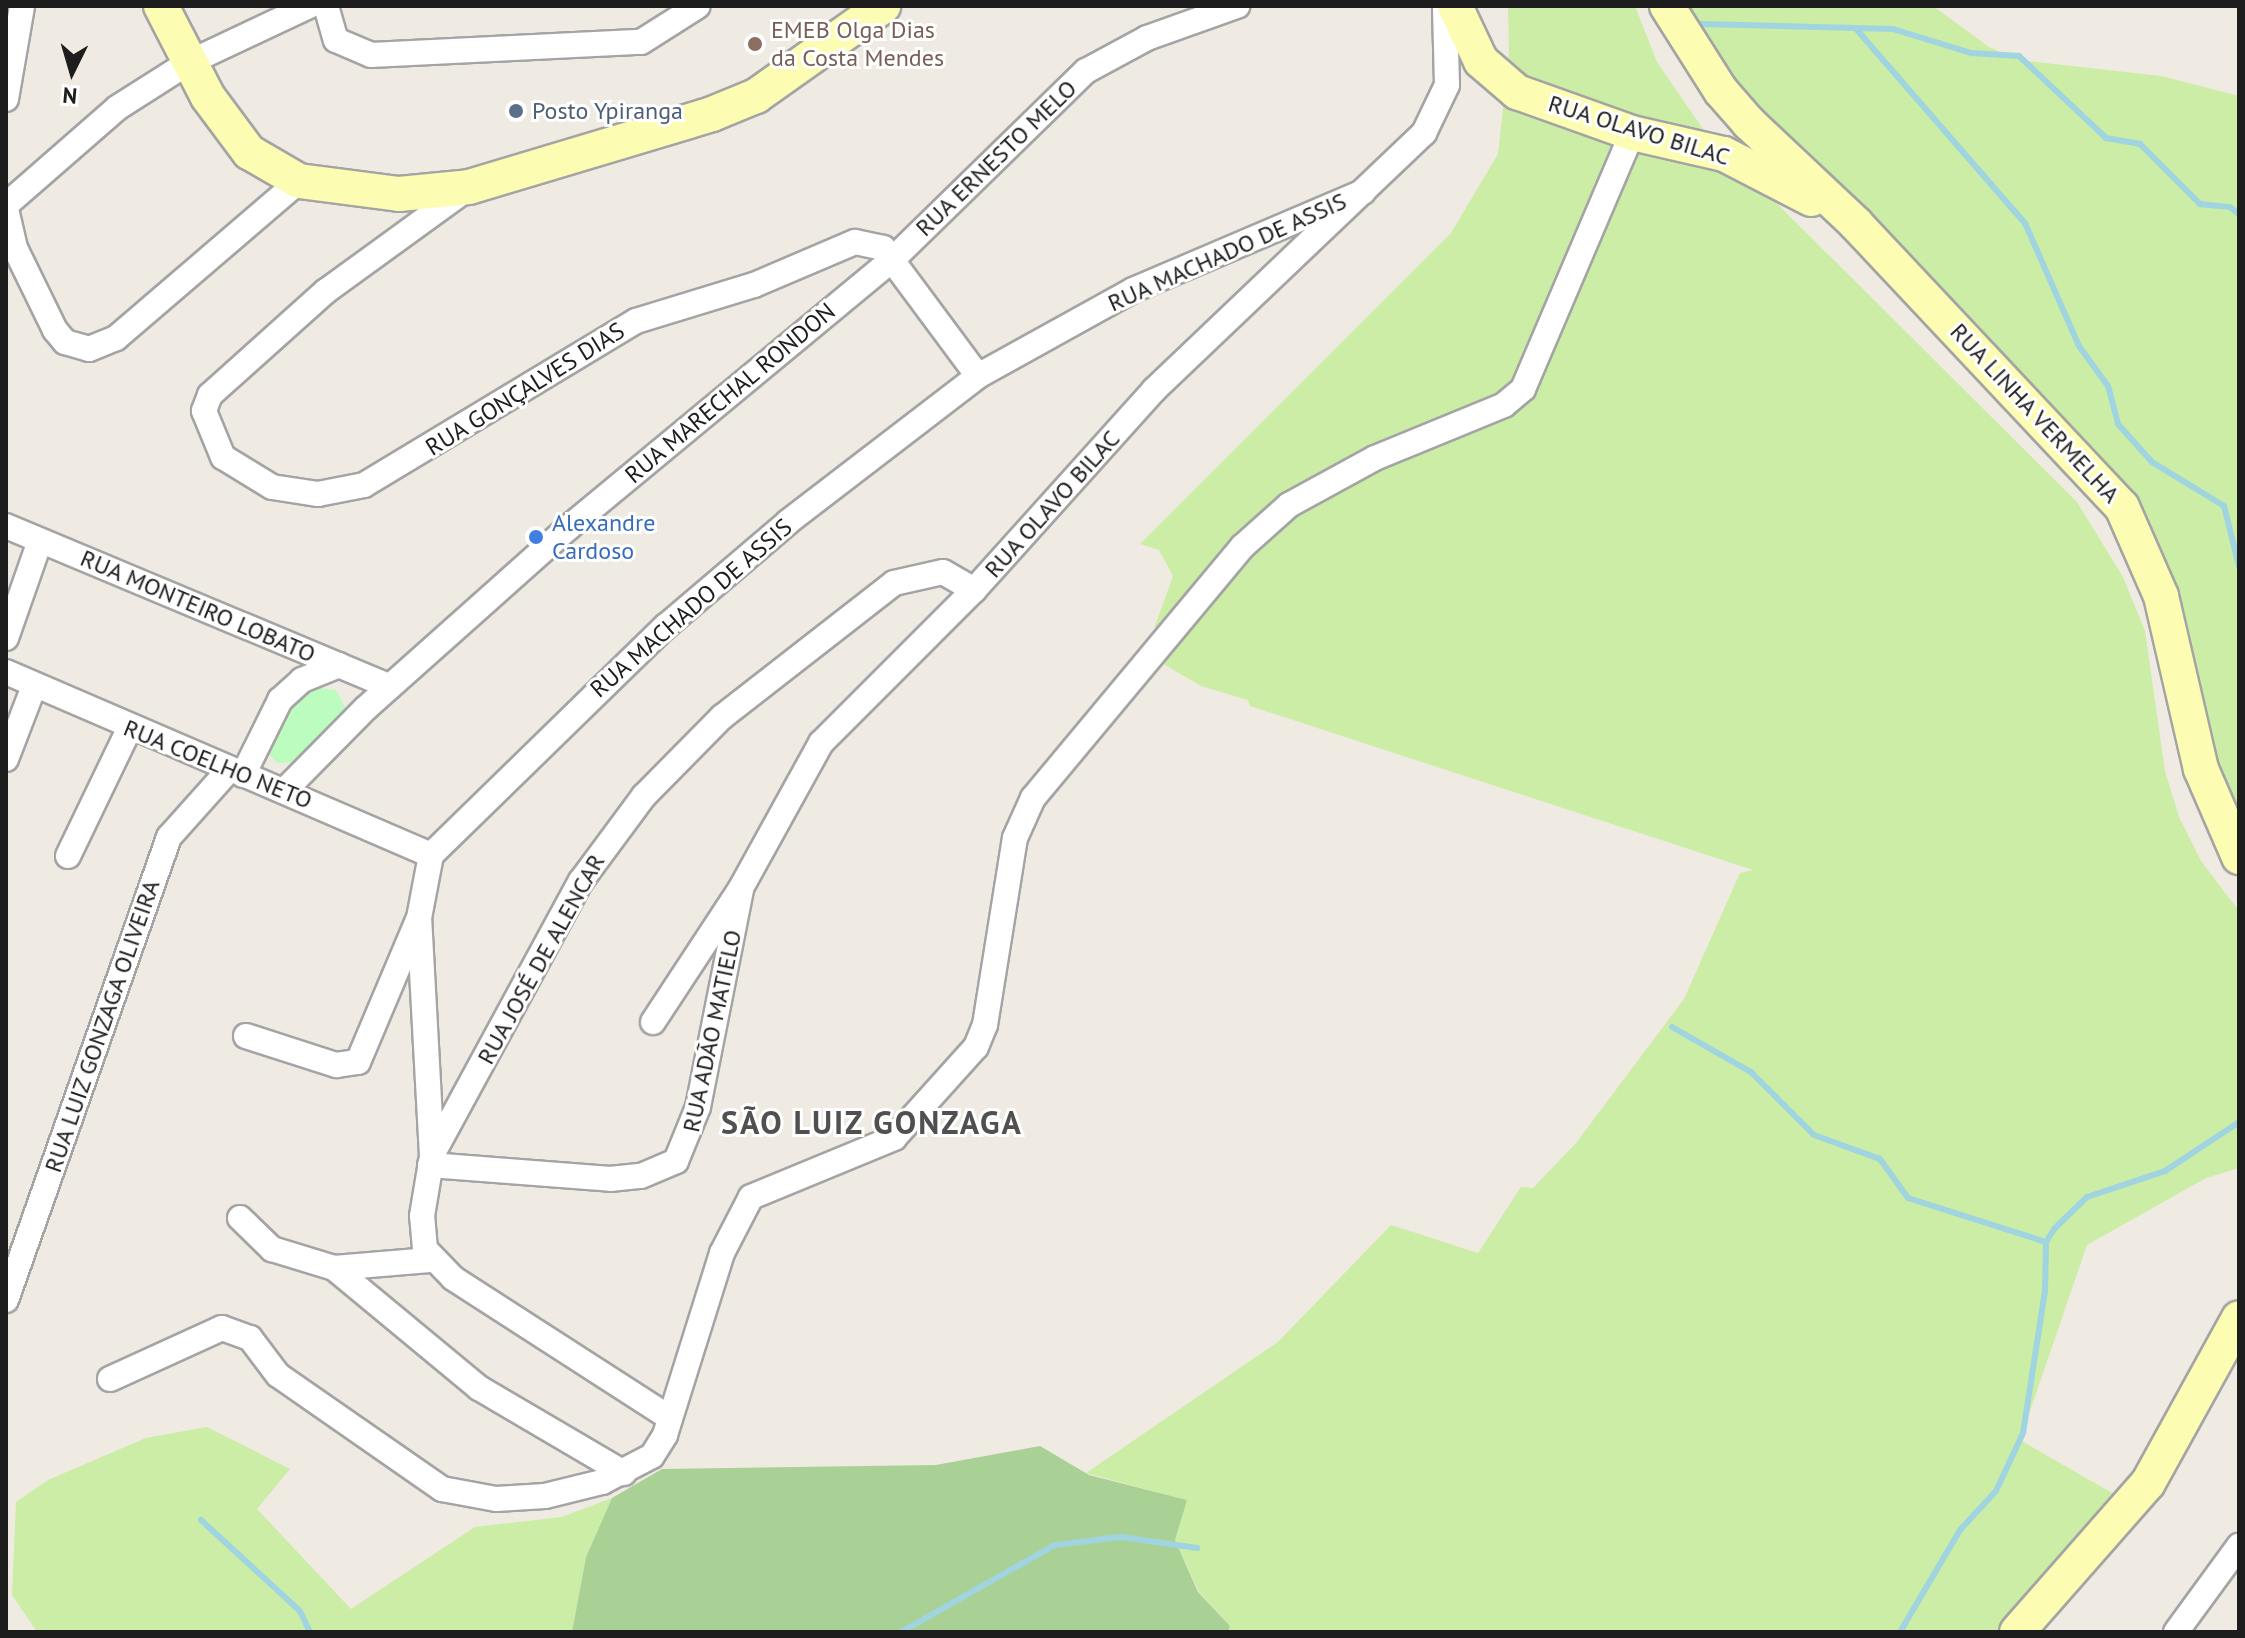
<!DOCTYPE html>
<meta charset="utf-8">
<style>
body{margin:0}
#map{position:relative;width:2245px;height:1638px;overflow:hidden;background:#efeae2;font-family:"PT Sans",sans-serif}
div>[style]{position:absolute}
.grass>*{inset:0;background:#cbeda5}
.forest>*{inset:0;background:#a9d195}
.park>*{inset:0;background:#bcfcbf}
.stream>*{height:6px;margin:-3px;padding:0 3px;transform-origin:3px;border-radius:3px;background:#a0d4e0}
.roads{filter:drop-shadow(2px 0 #a4a4a4) drop-shadow(-2px 0 #a4a4a4) drop-shadow(0 2px #a4a4a4) drop-shadow(0 -2px #a4a4a4)}
.street>*{height:24px;margin:-12px;padding:0 12px;transform-origin:12px;border-radius:12px;background:#fff}
.secondary>*{height:34px;margin:-17px;padding:0 17px;transform-origin:17px;border-radius:17px;background:#fcfdb3}
.dots>*{width:22px;height:22px;translate:-50% -50%;box-sizing:border-box;border:4px solid #fff;border-radius:50%}
span{translate:-50% -50%;white-space:nowrap;text-align:center;line-height:1.15;-webkit-text-stroke:6px #fff;paint-order:stroke}
.education-label{font-size:24px;color:#785e54}
.left{translate:0 -50%;text-align:left}
.service-label{font-size:24px;color:#4e5e75}
.street-label{font-size:24px;color:#1d1d1d}
.shop-label{font-size:24px;color:#366cbe}
.district-label{font-size:32px;color:#505050;font-weight:700;letter-spacing:2px}
.frame{position:absolute;inset:0;border:8px solid #1d1d1d;pointer-events:none}
.north{position:absolute;left:32px;top:32px;width:80px;height:80px;-webkit-text-stroke:6px #fff;paint-order:stroke;rotate:185deg;font-size:22px;font-weight:700;line-height:32px;text-align:center;color:#1d1d1d}
.north::after{content:'';display:block;margin:auto;width:28px;height:36px;background:#1d1d1d;clip-path:polygon(50% 0,100% 100%,50% 72%,0 100%)}
</style>
<div id="map">
<div class="grass">
<i style="clip-path:polygon(1508px 6px,1635px 6px,1657px 62px,1705px 132px,2077px 502px,2123px 577px,2145px 631px,2165px 771px,2179px 817px,2201px 861px,2239px 911px,2239px 1168px,2206px 1178px,2087px 1245px,2020px 1440px,2119px 1497px,2002px 1632px,1228px 1632px,1230px 1626px,1199px 1592px,1175px 1540px,1186px 1500px,1086px 1473px,1278px 1342px,1391px 1225px,1478px 1253px,1521px 1187px,1533px 1188px,1576px 1143px,1684px 999px,1740px 873px,1753px 870px,1250px 706px,1248px 700px,1201px 686px,1165px 665px,1155px 626px,1173px 576px,1159px 550px,1140px 544px,1451px 233px,1498px 154px,1509px 54px)"></i>
<i style="clip-path:polygon(1675px 6px,1933px 6px,1989px 47px,2019px 60px,2161px 76px,2239px 96px,2239px 851px,2158px 563px,1800px 172px)"></i>
<i style="clip-path:polygon(207px 1427px,290px 1469px,257px 1509px,351px 1609px,475px 1527px,562px 1517px,612px 1498px,586px 1557px,572px 1632px,37px 1632px,12px 1595px,16px 1502px,48px 1480px,146px 1438px)"></i>
</div>
<div class="forest">
<i style="clip-path:polygon(1040px 1446px,1089px 1475px,1187px 1500px,1175px 1540px,1198px 1592px,1230px 1626px,1228px 1632px,572px 1632px,586px 1557px,612px 1498px,662px 1469px,936px 1465px)"></i>
</div>
<div class="park">
<i style="clip-path:polygon(312px 687px,336px 690px,346px 709px,300px 762px,277px 763px,269px 754px,282px 714px)"></i>
</div>
<div class="stream">
<i style="left:1702px;top:24px;width:191px;rotate:1.5deg"></i>
<i style="left:1893px;top:29px;width:82px;rotate:17.1deg"></i>
<i style="left:1971px;top:53px;width:48px;rotate:3.6deg"></i>
<i style="left:2019px;top:56px;width:120px;rotate:43.3deg"></i>
<i style="left:2106px;top:138px;width:35px;rotate:10deg"></i>
<i style="left:2140px;top:144px;width:85px;rotate:45deg"></i>
<i style="left:2200px;top:204px;width:30px;rotate:6deg"></i>
<i style="left:2230px;top:207px;width:11px;rotate:38deg"></i>
<i style="left:1857px;top:30px;width:256px;rotate:49deg"></i>
<i style="left:2025px;top:223px;width:134px;rotate:66.3deg"></i>
<i style="left:2079px;top:346px;width:49px;rotate:54.1deg"></i>
<i style="left:2108px;top:386px;width:39px;rotate:75deg"></i>
<i style="left:2118px;top:424px;width:51px;rotate:48.2deg"></i>
<i style="left:2152px;top:462px;width:84px;rotate:31.4deg"></i>
<i style="left:2224px;top:506px;width:62px;rotate:76deg"></i>
<i style="left:1672px;top:1027px;width:91px;rotate:29.7deg"></i>
<i style="left:1751px;top:1072px;width:89px;rotate:45deg"></i>
<i style="left:1814px;top:1135px;width:70px;rotate:20deg"></i>
<i style="left:1880px;top:1159px;width:48px;rotate:54.3deg"></i>
<i style="left:1908px;top:1198px;width:145px;rotate:17.7deg"></i>
<i style="left:201px;top:1520px;width:134px;rotate:42.6deg"></i>
<i style="left:300px;top:1611px;width:23px;rotate:65deg"></i>
<i style="left:901px;top:1632px;width:177px;rotate:-29.5deg"></i>
<i style="left:1055px;top:1545px;width:66px;rotate:-6.9deg"></i>
<i style="left:1121px;top:1537px;width:77px;rotate:8.2deg"></i>
<i style="left:1900px;top:1632px;width:118px;rotate:-59.5deg"></i>
<i style="left:1960px;top:1530px;width:53px;rotate:-47.3deg"></i>
<i style="left:1996px;top:1491px;width:64px;rotate:-65deg"></i>
<i style="left:2023px;top:1433px;width:144px;rotate:-81.2deg"></i>
<i style="left:2045px;top:1291px;width:49px;rotate:-88.8deg"></i>
<i style="left:2046px;top:1242px;width:15px;rotate:-58deg"></i>
<i style="left:2054px;top:1229px;width:46px;rotate:-44.1deg"></i>
<i style="left:2087px;top:1197px;width:82px;rotate:-18.4deg"></i>
<i style="left:2165px;top:1171px;width:89px;rotate:-33.5deg"></i>
</div>
<div class="roads">
<div class="street">
<i style="left:326px;top:6px;width:35px;rotate:74deg"></i>
<i style="left:336px;top:40px;width:38px;rotate:23deg"></i>
<i style="left:371px;top:55px;width:270px;rotate:-2.8deg"></i>
<i style="left:641px;top:42px;width:67px;rotate:-32.3deg"></i>
<i style="left:6px;top:99px;width:94px;rotate:-80.2deg"></i>
<i style="left:468px;top:188px;width:175px;rotate:144deg"></i>
<i style="left:326px;top:291px;width:156px;rotate:138.1deg"></i>
<i style="left:210px;top:395px;width:17px;rotate:111deg"></i>
<i style="left:204px;top:411px;width:50px;rotate:67.6deg"></i>
<i style="left:223px;top:457px;width:57px;rotate:31.5deg"></i>
<i style="left:272px;top:487px;width:47px;rotate:8.7deg"></i>
<i style="left:318px;top:494px;width:47px;rotate:-11.1deg"></i>
<i style="left:364px;top:485px;width:318px;rotate:-31.1deg"></i>
<i style="left:636px;top:321px;width:123px;rotate:-17deg"></i>
<i style="left:754px;top:285px;width:110px;rotate:-23.1deg"></i>
<i style="left:855px;top:242px;width:29px;rotate:12deg"></i>
<i style="left:883px;top:248px;width:159px;rotate:53.4deg"></i>
<i style="left:6px;top:205px;width:147px;rotate:-41.1deg"></i>
<i style="left:117px;top:108px;width:84px;rotate:-32.4deg"></i>
<i style="left:188px;top:63px;width:134px;rotate:-25.2deg"></i>
<i style="left:6px;top:209px;width:40px;rotate:77deg"></i>
<i style="left:15px;top:248px;width:91px;rotate:64deg"></i>
<i style="left:55px;top:330px;width:16px;rotate:50deg"></i>
<i style="left:65px;top:342px;width:25px;rotate:16deg"></i>
<i style="left:89px;top:349px;width:29px;rotate:-22deg"></i>
<i style="left:116px;top:338px;width:241px;rotate:-40.6deg"></i>
<i style="left:6px;top:526px;width:416px;rotate:22.7deg"></i>
<i style="left:6px;top:638px;width:103px;rotate:-70.7deg"></i>
<i style="left:6px;top:672px;width:463px;rotate:23.3deg"></i>
<i style="left:6px;top:759px;width:78px;rotate:-69deg"></i>
<i style="left:243px;top:775px;width:84px;rotate:-63.7deg"></i>
<i style="left:280px;top:700px;width:30px;rotate:-42deg"></i>
<i style="left:302px;top:680px;width:40px;rotate:-22deg"></i>
<i style="left:287px;top:788px;width:112px;rotate:-45.4deg"></i>
<i style="left:366px;top:708px;width:272px;rotate:-41.7deg"></i>
<i style="left:569px;top:527px;width:419px;rotate:-39.6deg"></i>
<i style="left:892px;top:260px;width:271px;rotate:-44.3deg"></i>
<i style="left:1086px;top:71px;width:69px;rotate:-28.4deg"></i>
<i style="left:1147px;top:38px;width:96px;rotate:-19.6deg"></i>
<i style="left:68px;top:856px;width:141px;rotate:-64.3deg"></i>
<i style="left:653px;top:1022px;width:160px;rotate:-56.7deg"></i>
<i style="left:741px;top:888px;width:166px;rotate:-61.1deg"></i>
<i style="left:821px;top:743px;width:216px;rotate:-45deg"></i>
<i style="left:974px;top:590px;width:269px;rotate:-48deg"></i>
<i style="left:1154px;top:390px;width:373px;rotate:-43.6deg"></i>
<i style="left:1424px;top:133px;width:53px;rotate:-64.4deg"></i>
<i style="left:1447px;top:85px;width:79px;rotate:-91.5deg"></i>
<i style="left:246px;top:1036px;width:95px;rotate:17.9deg"></i>
<i style="left:336px;top:1065px;width:22px;rotate:-8deg"></i>
<i style="left:358px;top:1062px;width:154px;rotate:-67.1deg"></i>
<i style="left:432px;top:1155px;width:312px;rotate:-61.5deg"></i>
<i style="left:581px;top:881px;width:106px;rotate:-53.5deg"></i>
<i style="left:644px;top:796px;width:111px;rotate:-45.4deg"></i>
<i style="left:722px;top:717px;width:218px;rotate:-37.9deg"></i>
<i style="left:894px;top:583px;width:50px;rotate:-12.7deg"></i>
<i style="left:943px;top:572px;width:36px;rotate:30deg"></i>
<i style="left:430px;top:1165px;width:181px;rotate:4.4deg"></i>
<i style="left:610px;top:1179px;width:31px;rotate:-6deg"></i>
<i style="left:641px;top:1176px;width:38px;rotate:-23deg"></i>
<i style="left:676px;top:1161px;width:58px;rotate:-67.8deg"></i>
<i style="left:698px;top:1107px;width:221px;rotate:-78.8deg"></i>
<i style="left:240px;top:1218px;width:45px;rotate:44.1deg"></i>
<i style="left:272px;top:1249px;width:65px;rotate:17deg"></i>
<i style="left:334px;top:1268px;width:96px;rotate:-4.8deg"></i>
<i style="left:334px;top:1268px;width:188px;rotate:39.6deg"></i>
<i style="left:479px;top:1388px;width:168px;rotate:30.4deg"></i>
<i style="left:6px;top:1300px;width:491px;rotate:-70.6deg"></i>
<i style="left:169px;top:837px;width:89px;rotate:-48.2deg"></i>
<i style="left:110px;top:1379px;width:123px;rotate:-24.5deg"></i>
<i style="left:222px;top:1328px;width:30px;rotate:20deg"></i>
<i style="left:250px;top:1338px;width:46px;rotate:52.9deg"></i>
<i style="left:278px;top:1375px;width:200px;rotate:34.8deg"></i>
<i style="left:442px;top:1489px;width:55px;rotate:10.5deg"></i>
<i style="left:496px;top:1499px;width:49px;rotate:-3.5deg"></i>
<i style="left:545px;top:1496px;width:59px;rotate:-13.8deg"></i>
<i style="left:602px;top:1482px;width:56px;rotate:-27.5deg"></i>
<i style="left:652px;top:1456px;width:25px;rotate:-58deg"></i>
<i style="left:665px;top:1435px;width:191px;rotate:-72.6deg"></i>
<i style="left:722px;top:1253px;width:63px;rotate:-62.6deg"></i>
<i style="left:751px;top:1197px;width:155px;rotate:-22.4deg"></i>
<i style="left:894px;top:1138px;width:122px;rotate:-48deg"></i>
<i style="left:976px;top:1047px;width:24px;rotate:-68deg"></i>
<i style="left:985px;top:1025px;width:189px;rotate:-80.9deg"></i>
<i style="left:1015px;top:838px;width:44px;rotate:-65.8deg"></i>
<i style="left:1033px;top:798px;width:327px;rotate:-50.2deg"></i>
<i style="left:1242px;top:547px;width:63px;rotate:-41.8deg"></i>
<i style="left:1289px;top:505px;width:98px;rotate:-28.7deg"></i>
<i style="left:1375px;top:458px;width:139px;rotate:-22.3deg"></i>
<i style="left:1504px;top:405px;width:25px;rotate:-40deg"></i>
<i style="left:1523px;top:389px;width:278px;rotate:-66.9deg"></i>
<i style="left:670px;top:1418px;width:258px;rotate:-147.2deg"></i>
<i style="left:453px;top:1278px;width:40px;rotate:-134deg"></i>
<i style="left:425px;top:1249px;width:33px;rotate:-95deg"></i>
<i style="left:422px;top:1216px;width:61px;rotate:-80.5deg"></i>
<i style="left:432px;top:1156px;width:238px;rotate:-93.1deg"></i>
<i style="left:419px;top:918px;width:64px;rotate:-79.2deg"></i>
<i style="left:431px;top:855px;width:328px;rotate:-44.3deg"></i>
<i style="left:666px;top:626px;width:160px;rotate:-40.4deg"></i>
<i style="left:788px;top:522px;width:240px;rotate:-37.5deg"></i>
<i style="left:978px;top:376px;width:177px;rotate:-29deg"></i>
<i style="left:1133px;top:290px;width:250px;rotate:-23.1deg"></i>
<i style="left:2176px;top:1632px;width:107px;rotate:-53.8deg"></i>
</div>
<div class="secondary">
<i style="left:161px;top:6px;width:102px;rotate:62.7deg"></i>
<i style="left:208px;top:97px;width:69px;rotate:53.3deg"></i>
<i style="left:249px;top:152px;width:58px;rotate:30.1deg"></i>
<i style="left:299px;top:181px;width:101px;rotate:7.4deg"></i>
<i style="left:399px;top:194px;width:70px;rotate:-5.7deg"></i>
<i style="left:469px;top:187px;width:254px;rotate:-16.7deg"></i>
<i style="left:712px;top:114px;width:48px;rotate:-22.2deg"></i>
<i style="left:756px;top:96px;width:156px;rotate:-35.3deg"></i>
<i style="left:1455px;top:6px;width:61px;rotate:64.7deg"></i>
<i style="left:1481px;top:61px;width:48px;rotate:40.7deg"></i>
<i style="left:1517px;top:92px;width:122px;rotate:19.6deg"></i>
<i style="left:1632px;top:133px;width:94px;rotate:12.9deg"></i>
<i style="left:1724px;top:154px;width:98px;rotate:27.3deg"></i>
<i style="left:1667px;top:6px;width:101px;rotate:57.6deg"></i>
<i style="left:1721px;top:91px;width:43px;rotate:48.8deg"></i>
<i style="left:1749px;top:123px;width:147px;rotate:43.3deg"></i>
<i style="left:1856px;top:224px;width:388px;rotate:46.8deg"></i>
<i style="left:2122px;top:507px;width:97px;rotate:66.3deg"></i>
<i style="left:2161px;top:596px;width:178px;rotate:77deg"></i>
<i style="left:2201px;top:769px;width:96px;rotate:66.6deg"></i>
<i style="left:2017px;top:1632px;width:198px;rotate:-48.7deg"></i>
<i style="left:2148px;top:1483px;width:188px;rotate:-61.1deg"></i>
</div>
</div>
<div class="dots">
<i style="left:755px;top:44px;background:#8d6e63"></i>
<i style="left:516px;top:111px;background:#5c6f8a"></i>
<i style="left:536px;top:537px;background:#3f7fe0"></i>
</div>
<div class="education-label">
<span class="left" style="left:771px;top:44px">EMEB Olga Dias<br>da Costa Mendes</span>
</div>
<div class="service-label">
<span class="left" style="left:532px;top:111px">Posto Ypiranga</span>
</div>
<div class="street-label">
<span style="left:1639px;top:130px;rotate:17deg">RUA OLAVO BILAC</span>
<span style="left:996px;top:158px;rotate:-44deg">RUA ERNESTO MELO</span>
<span style="left:1227px;top:252px;rotate:-24deg">RUA MACHADO DE ASSIS</span>
<span style="left:525px;top:389px;rotate:-32deg">RUA GONÇALVES DIAS</span>
<span style="left:730px;top:393px;rotate:-40deg">RUA MARECHAL RONDON</span>
<span style="left:2035px;top:413px;rotate:47deg">RUA LINHA VERMELHA</span>
<span style="left:1052px;top:504px;rotate:-48deg">RUA OLAVO BILAC</span>
<span style="left:198px;top:606px;rotate:23deg">RUA MONTEIRO LOBATO</span>
<span style="left:691px;top:608px;rotate:-41deg">RUA MACHADO DE ASSIS</span>
<span style="left:218px;top:764px;rotate:22deg">RUA COELHO NETO</span>
<span style="left:541px;top:959px;rotate:-61deg">RUA JOSÉ DE ALENCAR</span>
<span style="left:102px;top:1026px;rotate:-71deg">RUA LUIZ GONZAGA OLIVEIRA</span>
<span style="left:712px;top:1031px;rotate:-78deg">RUA ADÃO MATIELO</span>
</div>
<div class="shop-label">
<span class="left" style="left:552px;top:537px">Alexandre<br>Cardoso</span>
</div>
<div class="district-label">
<span style="left:872px;top:1122px">SÃO LUIZ GONZAGA</span>
</div>
<div class="frame"></div>
<div class="north">N</div>
</div>
